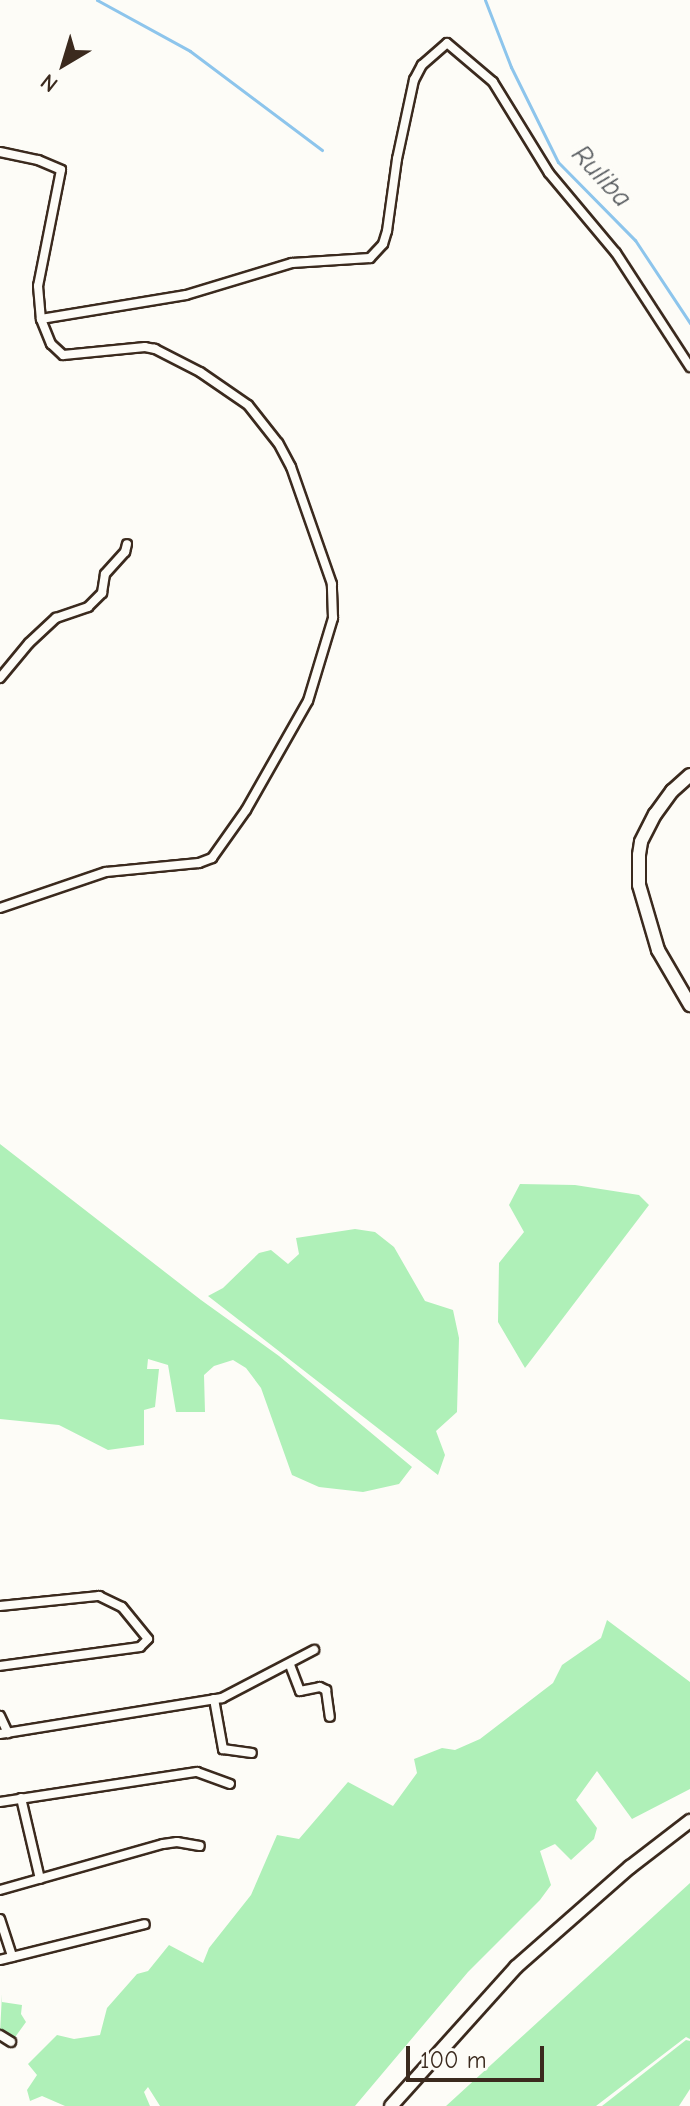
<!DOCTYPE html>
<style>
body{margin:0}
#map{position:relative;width:690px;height:2106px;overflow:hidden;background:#fdfcf7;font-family:"Comic Neue",sans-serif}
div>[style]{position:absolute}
.green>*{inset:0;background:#aff0b8}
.stream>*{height:3px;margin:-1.5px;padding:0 1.5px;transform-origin:1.5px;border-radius:1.5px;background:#8dc5ec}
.roads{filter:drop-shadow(2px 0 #3b2a1e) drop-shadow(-2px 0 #3b2a1e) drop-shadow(0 2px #3b2a1e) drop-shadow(0 -2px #3b2a1e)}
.street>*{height:8px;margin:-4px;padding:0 4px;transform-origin:4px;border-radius:4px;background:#fdfcf7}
.secondary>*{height:12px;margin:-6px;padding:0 6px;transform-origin:6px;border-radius:6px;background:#fdfcf7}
span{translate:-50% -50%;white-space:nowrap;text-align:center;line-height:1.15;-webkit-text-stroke:7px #fdfcf7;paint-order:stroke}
.water-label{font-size:28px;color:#54585c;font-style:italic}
.north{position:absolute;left:24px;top:24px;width:80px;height:80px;-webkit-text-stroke:6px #fdfcf7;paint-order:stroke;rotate:218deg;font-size:22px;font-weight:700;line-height:32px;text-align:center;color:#3b2a1e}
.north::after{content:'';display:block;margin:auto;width:28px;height:36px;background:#3b2a1e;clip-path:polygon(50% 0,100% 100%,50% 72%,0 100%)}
.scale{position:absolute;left:406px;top:2046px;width:138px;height:36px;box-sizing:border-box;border:4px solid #3b2a1e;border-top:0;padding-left:10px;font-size:24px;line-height:28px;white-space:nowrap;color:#3b2a1e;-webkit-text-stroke:6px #fdfcf7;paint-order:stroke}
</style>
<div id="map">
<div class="green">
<i style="clip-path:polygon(0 1144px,201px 1300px,279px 1356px,412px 1467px,399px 1484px,363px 1492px,319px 1487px,292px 1475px,261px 1388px,246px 1368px,233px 1360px,214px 1366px,204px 1375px,205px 1412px,176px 1412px,168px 1365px,148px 1359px,147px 1369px,159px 1369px,155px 1407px,144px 1410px,144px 1445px,108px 1450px,59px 1425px,0 1419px)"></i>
<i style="clip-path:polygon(520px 1184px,575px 1185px,639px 1195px,649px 1205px,525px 1368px,498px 1322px,499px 1263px,524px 1232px,509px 1205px)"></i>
<i style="clip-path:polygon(355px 1229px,375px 1232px,394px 1247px,425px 1301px,453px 1310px,459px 1338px,457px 1412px,436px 1431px,445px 1455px,438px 1475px,208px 1296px,223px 1288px,259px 1253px,271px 1250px,288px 1264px,299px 1254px,296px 1238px)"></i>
<i style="clip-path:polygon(607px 1620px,690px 1682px,690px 1789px,632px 1819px,597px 1771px,576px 1800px,597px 1828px,594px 1839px,571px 1860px,555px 1844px,540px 1851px,551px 1885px,540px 1900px,468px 1972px,355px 2106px,160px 2106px,148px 2087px,144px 2092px,150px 2106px,65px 2106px,42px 2096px,30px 2101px,27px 2090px,37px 2075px,28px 2064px,57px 2035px,74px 2039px,100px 2035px,107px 2008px,137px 1974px,148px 1971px,169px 1945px,203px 1963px,209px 1948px,251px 1895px,277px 1835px,299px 1839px,348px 1782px,393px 1806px,417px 1773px,414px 1759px,442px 1748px,455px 1750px,480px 1739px,553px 1683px,562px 1665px,601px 1638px)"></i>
<i style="clip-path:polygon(690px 1883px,690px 2039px,686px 2037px,596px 2106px,446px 2106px)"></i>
<i style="clip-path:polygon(2px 1994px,2px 2002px,22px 2005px,21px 2014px,26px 2022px,13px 2040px,0 2033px)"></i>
<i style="clip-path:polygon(686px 2040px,690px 2041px,690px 2089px,679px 2106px,602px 2106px)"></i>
</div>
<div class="stream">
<i style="left:97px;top:0;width:106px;rotate:28.7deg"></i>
<i style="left:190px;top:51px;width:165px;rotate:36.9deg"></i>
<i style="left:485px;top:0;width:72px;rotate:68.8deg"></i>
<i style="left:511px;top:67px;width:106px;rotate:63.7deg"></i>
<i style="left:558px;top:162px;width:110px;rotate:45.4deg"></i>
<i style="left:635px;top:240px;width:100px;rotate:56.5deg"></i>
</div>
<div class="roads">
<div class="street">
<i style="left:0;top:152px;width:39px;rotate:12deg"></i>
<i style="left:38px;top:160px;width:25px;rotate:23deg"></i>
<i style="left:61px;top:170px;width:118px;rotate:101.2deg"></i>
<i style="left:38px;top:286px;width:33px;rotate:85deg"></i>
<i style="left:0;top:678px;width:45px;rotate:-50.4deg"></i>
<i style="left:29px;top:643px;width:37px;rotate:-43deg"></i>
<i style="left:56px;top:618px;width:34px;rotate:-19deg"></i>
<i style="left:88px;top:607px;width:20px;rotate:-45deg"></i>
<i style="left:102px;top:593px;width:19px;rotate:-81deg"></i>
<i style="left:105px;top:574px;width:30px;rotate:-48deg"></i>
<i style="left:125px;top:552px;width:8px;rotate:-76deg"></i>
<i style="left:0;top:908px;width:112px;rotate:-18.8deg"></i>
<i style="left:106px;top:872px;width:93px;rotate:-5.5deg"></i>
<i style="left:199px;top:863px;width:14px;rotate:-21deg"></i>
<i style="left:212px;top:858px;width:59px;rotate:-54.7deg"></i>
<i style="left:246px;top:810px;width:125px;rotate:-60.4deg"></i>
<i style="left:308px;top:701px;width:87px;rotate:-73.2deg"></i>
<i style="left:333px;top:618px;width:34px;rotate:-92deg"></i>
<i style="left:332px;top:584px;width:124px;rotate:-109.3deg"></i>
<i style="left:291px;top:467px;width:27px;rotate:-118deg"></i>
<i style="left:278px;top:443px;width:48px;rotate:-128.3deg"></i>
<i style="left:248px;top:405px;width:58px;rotate:-145.5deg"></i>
<i style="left:200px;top:372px;width:51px;rotate:-152.9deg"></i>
<i style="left:155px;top:349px;width:10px;rotate:-169deg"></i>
<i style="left:145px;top:347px;width:82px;rotate:174.4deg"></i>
<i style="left:63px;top:355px;width:16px;rotate:-137deg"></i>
<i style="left:51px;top:344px;width:27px;rotate:-112deg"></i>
<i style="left:41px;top:319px;width:147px;rotate:-9.4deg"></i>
<i style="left:186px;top:295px;width:111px;rotate:-16.8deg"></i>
<i style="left:292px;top:263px;width:78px;rotate:-3.7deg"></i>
<i style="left:370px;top:258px;width:19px;rotate:-47deg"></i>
<i style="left:383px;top:244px;width:14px;rotate:-73deg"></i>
<i style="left:387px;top:231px;width:73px;rotate:-82.1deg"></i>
<i style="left:397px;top:159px;width:81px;rotate:-77.9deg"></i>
<i style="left:414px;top:80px;width:17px;rotate:-62deg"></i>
<i style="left:422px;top:65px;width:33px;rotate:-41deg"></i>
<i style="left:447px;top:43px;width:60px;rotate:40.3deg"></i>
<i style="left:493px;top:82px;width:107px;rotate:58.4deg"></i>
<i style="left:549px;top:173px;width:104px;rotate:50.1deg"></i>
<i style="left:616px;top:253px;width:136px;rotate:57deg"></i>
<i style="left:0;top:1606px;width:100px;rotate:-5.8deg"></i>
<i style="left:99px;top:1596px;width:25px;rotate:26deg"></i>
<i style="left:122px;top:1607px;width:41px;rotate:50.9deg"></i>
<i style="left:148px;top:1639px;width:11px;rotate:135deg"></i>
<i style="left:140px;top:1647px;width:141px;rotate:172.3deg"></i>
<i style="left:290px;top:1665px;width:28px;rotate:69deg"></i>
<i style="left:300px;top:1691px;width:20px;rotate:-11deg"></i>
<i style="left:320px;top:1687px;width:7px;rotate:27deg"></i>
<i style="left:326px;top:1690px;width:27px;rotate:82deg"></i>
<i style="left:214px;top:1699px;width:51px;rotate:79.8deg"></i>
<i style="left:223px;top:1749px;width:29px;rotate:8deg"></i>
<i style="left:0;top:1716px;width:19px;rotate:65deg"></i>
<i style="left:0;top:1734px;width:225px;rotate:-9.2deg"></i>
<i style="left:222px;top:1698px;width:104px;rotate:-27.6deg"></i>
<i style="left:21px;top:1798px;width:83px;rotate:76.8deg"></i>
<i style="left:0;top:1802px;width:199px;rotate:-8.7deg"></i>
<i style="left:197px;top:1772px;width:35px;rotate:20deg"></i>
<i style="left:0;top:1890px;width:169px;rotate:-15.8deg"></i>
<i style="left:163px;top:1844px;width:14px;rotate:-8deg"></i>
<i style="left:177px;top:1842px;width:23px;rotate:10deg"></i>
<i style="left:0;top:1919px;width:40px;rotate:72deg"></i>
<i style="left:0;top:1960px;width:149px;rotate:-13.9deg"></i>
<i style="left:0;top:2035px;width:13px;rotate:32deg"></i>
</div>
<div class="secondary">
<i style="left:690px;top:775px;width:24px;rotate:138deg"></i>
<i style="left:672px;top:791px;width:29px;rotate:126deg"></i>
<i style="left:655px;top:814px;width:31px;rotate:117deg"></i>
<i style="left:641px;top:842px;width:13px;rotate:99deg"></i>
<i style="left:639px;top:855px;width:30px;rotate:90deg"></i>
<i style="left:639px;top:885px;width:68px;rotate:73.7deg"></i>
<i style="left:658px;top:950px;width:64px;rotate:59.8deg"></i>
<i style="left:391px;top:2106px;width:187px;rotate:-48deg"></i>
<i style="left:516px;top:1967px;width:152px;rotate:-41.3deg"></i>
<i style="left:630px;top:1867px;width:76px;rotate:-37.5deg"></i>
</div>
</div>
<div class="water-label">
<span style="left:602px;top:176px;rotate:47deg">Ruliba</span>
</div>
<div class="north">N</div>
<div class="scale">100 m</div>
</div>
